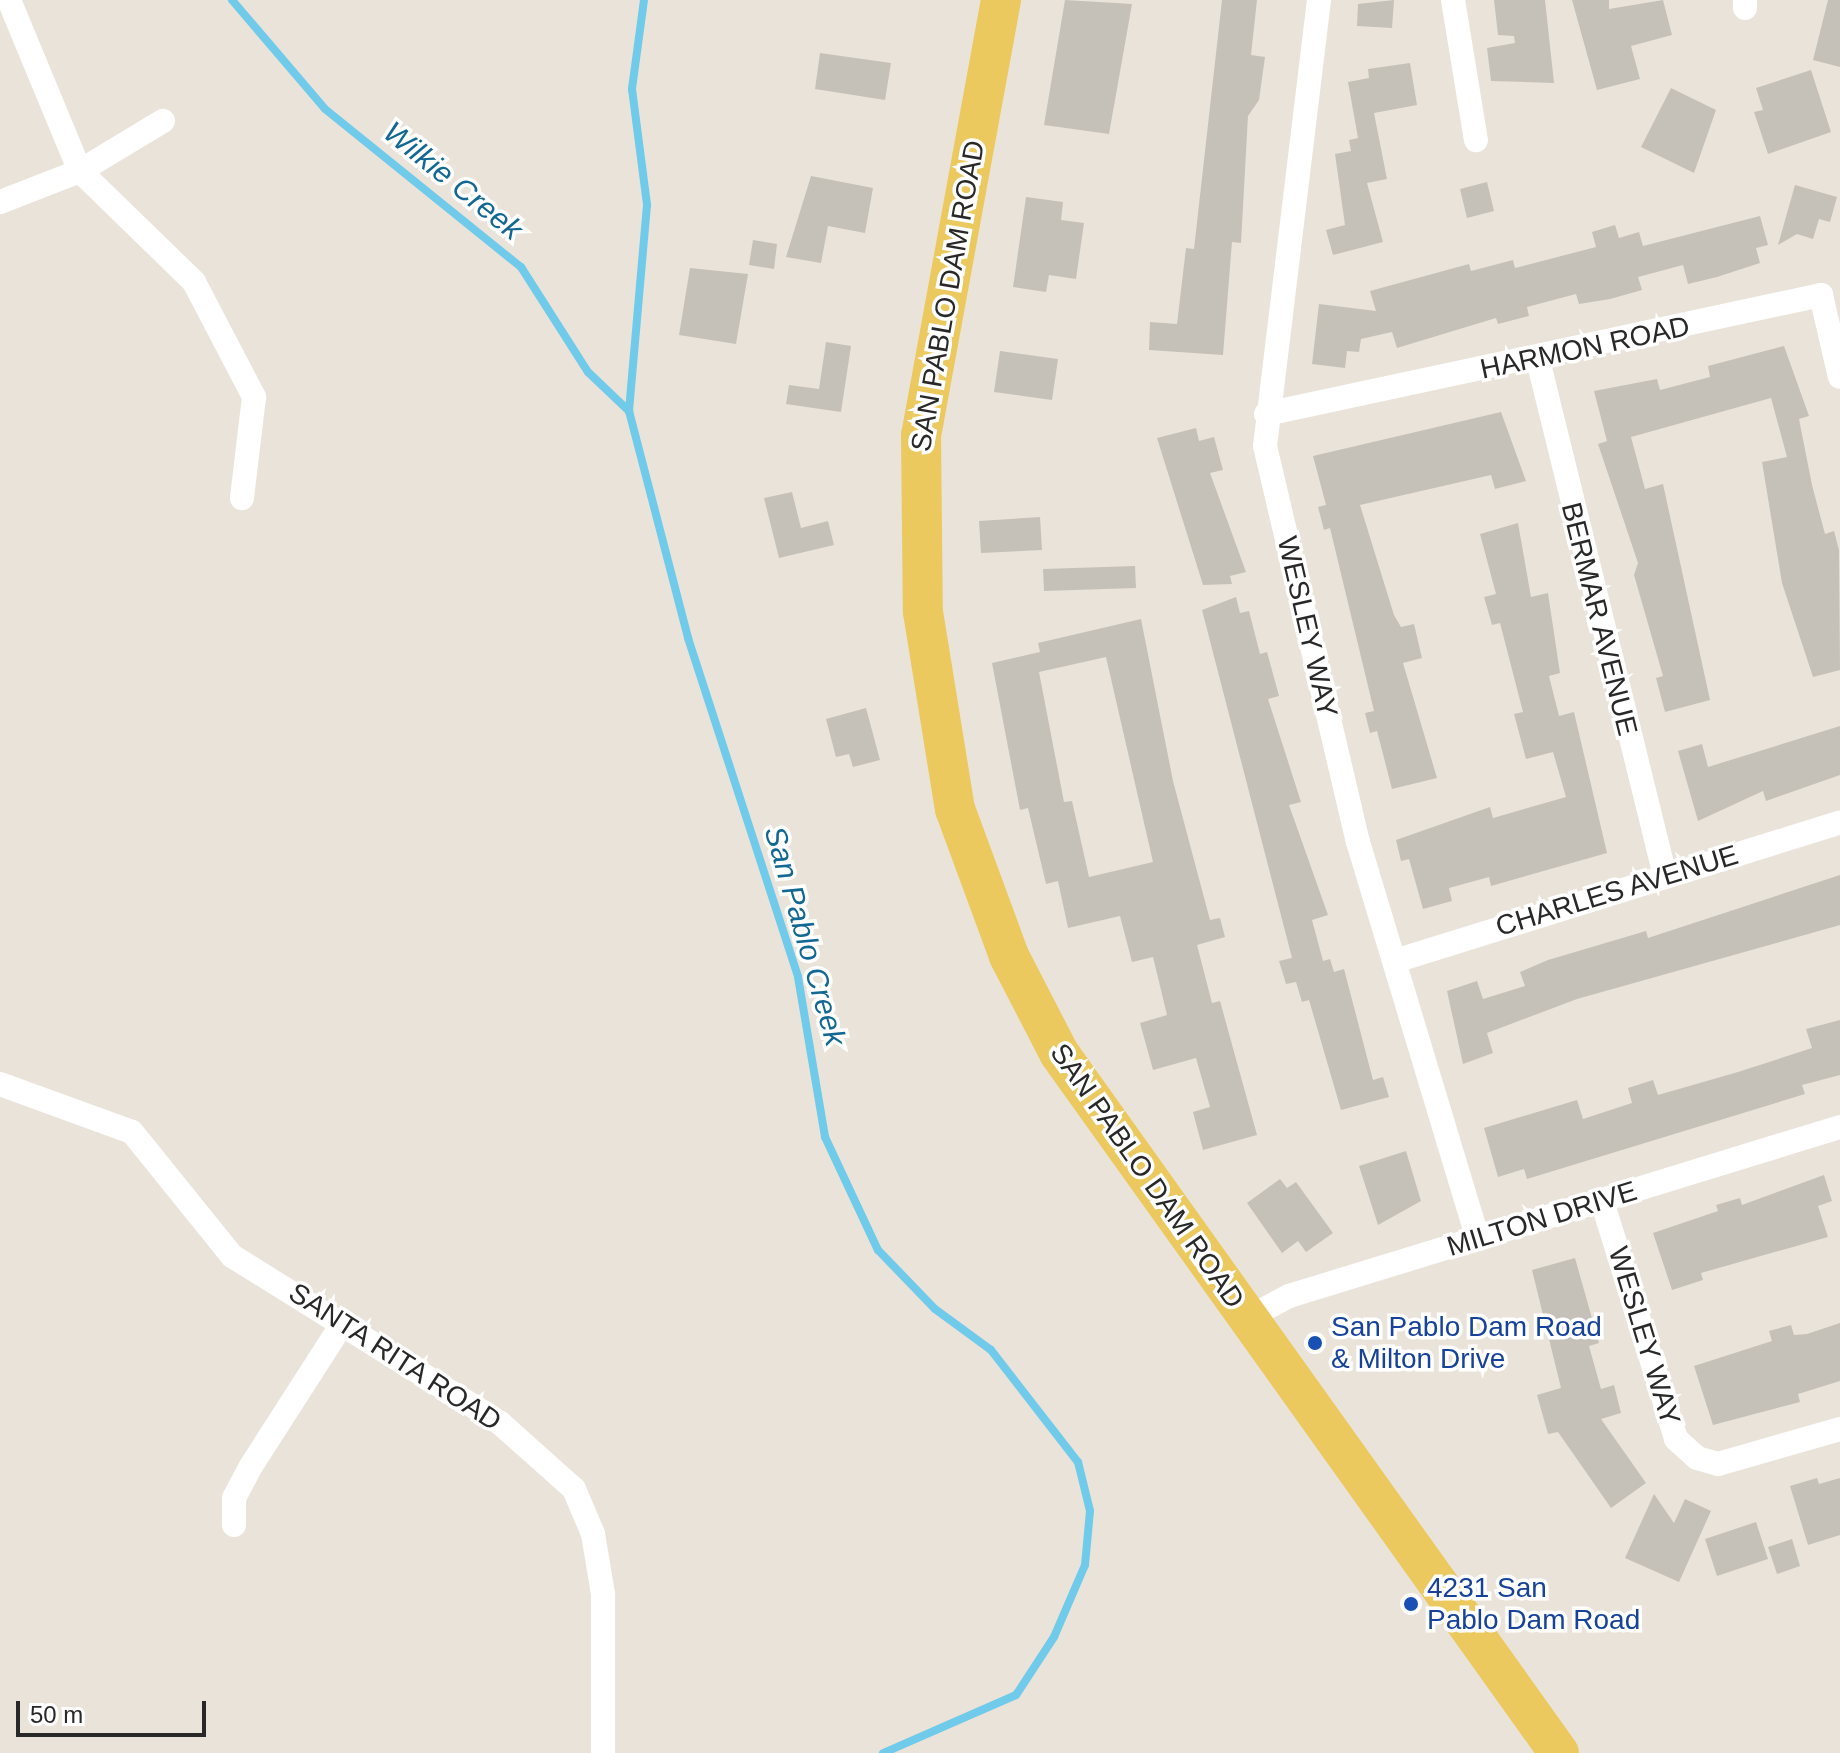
<!DOCTYPE html>
<style>
body{margin:0}
#map{position:relative;width:1840px;height:1753px;overflow:hidden;background:#eae3da;font-family:Arial,sans-serif}
div>[style]{position:absolute}
.stream>*{height:8px;margin:-4px;padding:0 4px;transform-origin:4px;border-radius:4px;background:#70caea}
.building>*{inset:0;background:#c5c1b9}
.minor>*{height:24px;margin:-12px;padding:0 12px;transform-origin:12px;border-radius:12px;background:#fff}
.primary>*{height:40px;margin:-20px;padding:0 20px;transform-origin:20px;border-radius:20px;background:#ebc95e}
.dots>*{width:22px;height:22px;translate:-50% -50%;box-sizing:border-box;border:4px solid #fff;border-radius:50%}
span{translate:-50% -50%;white-space:nowrap;text-align:center;line-height:1.15;-webkit-text-stroke:7px #fff;paint-order:stroke}
.street-label{font-size:28px;color:#282828}
.transit-label{font-size:28px;color:#164399}
.left{translate:0 -50%;text-align:left}
.water-label{font-size:30px;color:#126793;font-style:italic}
.scale{position:absolute;left:16px;top:1701px;width:190px;height:36px;box-sizing:border-box;border:4px solid #282828;border-top:0;padding-left:10px;font-size:24px;line-height:28px;white-space:nowrap;color:#282828;-webkit-text-stroke:6px #fff;paint-order:stroke}
</style>
<div id="map">
<div class="stream">
<i style="left:232px;top:0;width:143px;rotate:49.5deg"></i>
<i style="left:325px;top:109px;width:252px;rotate:38.9deg"></i>
<i style="left:521px;top:267px;width:125px;rotate:57.5deg"></i>
<i style="left:588px;top:372px;width:57px;rotate:43.6deg"></i>
<i style="left:644px;top:0;width:90px;rotate:97.7deg"></i>
<i style="left:632px;top:89px;width:117px;rotate:82.6deg"></i>
<i style="left:647px;top:205px;width:207px;rotate:95deg"></i>
<i style="left:629px;top:411px;width:235px;rotate:75.4deg"></i>
<i style="left:688px;top:638px;width:356px;rotate:72deg"></i>
<i style="left:798px;top:977px;width:162px;rotate:80.4deg"></i>
<i style="left:825px;top:1137px;width:125px;rotate:64.9deg"></i>
<i style="left:878px;top:1250px;width:82px;rotate:46deg"></i>
<i style="left:935px;top:1309px;width:69px;rotate:36.2deg"></i>
<i style="left:991px;top:1350px;width:142px;rotate:52.2deg"></i>
<i style="left:1078px;top:1462px;width:50px;rotate:76.2deg"></i>
<i style="left:1090px;top:1511px;width:54px;rotate:95.3deg"></i>
<i style="left:1085px;top:1565px;width:78px;rotate:113.3deg"></i>
<i style="left:1054px;top:1637px;width:69px;rotate:123.2deg"></i>
<i style="left:1016px;top:1695px;width:145px;rotate:156.4deg"></i>
</div>
<div class="building">
<i style="clip-path:polygon(1065px 0,1132px 4px,1109px 134px,1044px 125px)"></i>
<i style="clip-path:polygon(1222px 0,1257px 0,1251px 55px,1265px 57px,1259px 100px,1248px 116px,1241px 243px,1232px 242px,1223px 355px,1149px 350px,1150px 322px,1177px 324px,1186px 248px,1194px 249px)"></i>
<i style="clip-path:polygon(1394px 0,1392px 28px,1357px 26px,1358px 4px)"></i>
<i style="clip-path:polygon(1494px 0,1545px 0,1554px 83px,1491px 81px,1487px 48px,1515px 43px,1514px 36px,1498px 35px)"></i>
<i style="clip-path:polygon(1572px 0,1609px 0,1609px 9px,1663px 0,1672px 35px,1631px 46px,1640px 79px,1597px 90px)"></i>
<i style="clip-path:polygon(1828px 0,1840px 0,1840px 67px,1813px 60px)"></i>
<i style="clip-path:polygon(820px 53px,891px 63px,885px 100px,815px 89px)"></i>
<i style="clip-path:polygon(1410px 63px,1417px 105px,1374px 113px,1387px 179px,1367px 183px,1383px 242px,1333px 255px,1326px 230px,1345px 225px,1335px 154px,1351px 151px,1349px 140px,1358px 138px,1348px 82px,1369px 78px,1368px 69px)"></i>
<i style="clip-path:polygon(1811px 70px,1831px 132px,1768px 154px,1754px 112px,1763px 110px,1756px 88px)"></i>
<i style="clip-path:polygon(1671px 88px,1716px 110px,1694px 173px,1641px 147px)"></i>
<i style="clip-path:polygon(811px 176px,873px 188px,865px 233px,828px 226px,821px 263px,786px 257px)"></i>
<i style="clip-path:polygon(1487px 182px,1494px 211px,1467px 218px,1460px 189px)"></i>
<i style="clip-path:polygon(1795px 185px,1837px 197px,1830px 222px,1819px 219px,1813px 239px,1797px 234px,1778px 245px)"></i>
<i style="clip-path:polygon(1026px 197px,1063px 202px,1061px 220px,1084px 223px,1076px 279px,1049px 275px,1046px 292px,1013px 287px)"></i>
<i style="clip-path:polygon(1760px 216px,1768px 245px,1756px 248px,1760px 263px,1717px 277px,1688px 284px,1683px 265px,1638px 277px,1642px 290px,1610px 299px,1579px 304px,1576px 294px,1527px 307px,1529px 316px,1498px 324px,1496px 318px,1397px 348px,1392px 332px,1361px 339px,1359px 352px,1347px 351px,1345px 368px,1312px 364px,1319px 304px,1376px 311px,1370px 291px,1469px 264px,1471px 271px,1513px 260px,1515px 268px,1596px 247px,1592px 232px,1615px 225px,1619px 238px,1639px 232px,1643px 246px)"></i>
<i style="clip-path:polygon(753px 240px,777px 244px,774px 269px,749px 265px)"></i>
<i style="clip-path:polygon(690px 268px,748px 274px,736px 344px,679px 335px)"></i>
<i style="clip-path:polygon(826px 342px,851px 346px,841px 412px,786px 404px,789px 385px,819px 389px)"></i>
<i style="clip-path:polygon(1784px 346px,1809px 416px,1799px 419px,1812px 485px,1825px 534px,1834px 531px,1839px 550px,1840px 670px,1813px 677px,1782px 583px,1762px 462px,1787px 457px,1771px 398px,1631px 437px,1645px 489px,1663px 484px,1710px 700px,1665px 712px,1656px 678px,1663px 676px,1634px 575px,1638px 563px,1598px 444px,1607px 441px,1594px 391px,1657px 379px,1660px 390px,1710px 377px,1708px 366px)"></i>
<i style="clip-path:polygon(1000px 351px,1058px 359px,1052px 400px,994px 392px)"></i>
<i style="clip-path:polygon(1501px 412px,1526px 481px,1495px 489px,1491px 475px,1360px 505px,1394px 615px,1401px 627px,1414px 624px,1422px 658px,1403px 663px,1437px 778px,1392px 789px,1377px 731px,1370px 733px,1365px 713px,1374px 711px,1330px 528px,1324px 530px,1318px 507px,1326px 505px,1313px 456px)"></i>
<i style="clip-path:polygon(1196px 428px,1199px 441px,1214px 437px,1223px 470px,1210px 473px,1246px 572px,1230px 576px,1232px 584px,1203px 585px,1157px 438px)"></i>
<i style="clip-path:polygon(792px 492px,801px 528px,828px 521px,834px 545px,779px 558px,764px 498px)"></i>
<i style="clip-path:polygon(1040px 517px,1042px 550px,981px 553px,979px 521px)"></i>
<i style="clip-path:polygon(1518px 523px,1531px 597px,1548px 593px,1560px 673px,1549px 676px,1559px 716px,1574px 712px,1607px 853px,1491px 886px,1489px 877px,1449px 888px,1452px 901px,1423px 909px,1409px 859px,1401px 861px,1396px 840px,1490px 807px,1493px 818px,1566px 797px,1553px 752px,1526px 759px,1514px 714px,1523px 712px,1500px 623px,1492px 625px,1484px 597px,1496px 594px,1480px 534px)"></i>
<i style="clip-path:polygon(1135px 566px,1136px 588px,1044px 591px,1043px 569px)"></i>
<i style="clip-path:polygon(1236px 597px,1240px 613px,1249px 611px,1260px 654px,1267px 652px,1279px 696px,1268px 699px,1301px 802px,1289px 805px,1328px 915px,1312px 920px,1323px 961px,1330px 959px,1334px 972px,1344px 969px,1373px 1080px,1383px 1077px,1389px 1097px,1341px 1110px,1309px 1000px,1302px 1002px,1296px 982px,1286px 984px,1279px 961px,1292px 958px,1202px 610px)"></i>
<i style="clip-path:polygon(evenodd,1141px 619px,1173px 781px,1210px 920px,1220px 918px,1225px 937px,1197px 945px,1212px 1003px,1220px 1001px,1257px 1135px,1203px 1150px,1193px 1112px,1210px 1107px,1196px 1058px,1153px 1070px,1140px 1023px,1167px 1015px,1153px 957px,1132px 962px,1120px 916px,1068px 928px,1058px 881px,1046px 884px,1028px 808px,1020px 810px,992px 663px,1040px 652px,1038px 643px,1141px 619px,1106px 657px,1153px 862px,1089px 877px,1072px 801px,1064px 802px,1039px 672px,1106px 657px)"></i>
<i style="clip-path:polygon(866px 708px,880px 760px,853px 767px,849px 754px,836px 757px,826px 719px)"></i>
<i style="clip-path:polygon(1840px 726px,1840px 775px,1766px 801px,1763px 791px,1698px 821px,1678px 751px,1702px 744px,1708px 767px)"></i>
<i style="clip-path:polygon(1840px 875px,1840px 925px,1577px 999px,1487px 1033px,1493px 1053px,1463px 1064px,1447px 991px,1477px 981px,1483px 999px,1525px 986px,1520px 972px,1548px 960px,1646px 931px,1648px 938px)"></i>
<i style="clip-path:polygon(1840px 1020px,1840px 1075px,1802px 1085px,1805px 1094px,1527px 1179px,1524px 1169px,1498px 1177px,1484px 1128px,1577px 1100px,1583px 1119px,1632px 1103px,1628px 1088px,1653px 1080px,1658px 1095px,1738px 1072px,1812px 1048px,1806px 1029px)"></i>
<i style="clip-path:polygon(1406px 1151px,1421px 1201px,1378px 1225px,1359px 1166px)"></i>
<i style="clip-path:polygon(1824px 1175px,1832px 1201px,1818px 1206px,1828px 1237px,1701px 1273px,1703px 1280px,1672px 1290px,1653px 1233px,1718px 1211px,1716px 1205px,1740px 1198px,1742px 1205px)"></i>
<i style="clip-path:polygon(1280px 1179px,1287px 1188px,1296px 1182px,1333px 1233px,1306px 1252px,1298px 1241px,1282px 1253px,1247px 1203px)"></i>
<i style="clip-path:polygon(1575px 1258px,1599px 1343px,1589px 1346px,1601px 1389px,1614px 1385px,1621px 1413px,1601px 1419px,1646px 1483px,1611px 1508px,1558px 1432px,1548px 1434px,1537px 1395px,1561px 1388px,1532px 1270px)"></i>
<i style="clip-path:polygon(1840px 1323px,1840px 1381px,1798px 1394px,1800px 1402px,1713px 1425px,1694px 1366px,1772px 1341px,1769px 1331px,1791px 1325px,1794px 1335px,1807px 1334px)"></i>
<i style="clip-path:polygon(1817px 1478px,1819px 1484px,1840px 1478px,1840px 1535px,1808px 1545px,1790px 1486px)"></i>
<i style="clip-path:polygon(1654px 1494px,1674px 1523px,1685px 1499px,1711px 1511px,1679px 1582px,1625px 1558px)"></i>
<i style="clip-path:polygon(1756px 1522px,1768px 1559px,1717px 1576px,1705px 1539px)"></i>
<i style="clip-path:polygon(1792px 1539px,1800px 1566px,1777px 1574px,1768px 1547px)"></i>
</div>
<div class="minor">
<i style="left:9px;top:0;width:185px;rotate:67.5deg"></i>
<i style="left:80px;top:171px;width:159px;rotate:44.2deg"></i>
<i style="left:194px;top:282px;width:130px;rotate:62.4deg"></i>
<i style="left:254px;top:397px;width:102px;rotate:96.8deg"></i>
<i style="left:1319px;top:0;width:449px;rotate:96.9deg"></i>
<i style="left:1265px;top:446px;width:407px;rotate:76.8deg"></i>
<i style="left:1358px;top:842px;width:415px;rotate:73.2deg"></i>
<i style="left:1453px;top:0;width:142px;rotate:80.7deg"></i>
<i style="left:1745px;top:0;width:8px;rotate:90deg"></i>
<i style="left:0;top:202px;width:86px;rotate:-21.2deg"></i>
<i style="left:80px;top:171px;width:97px;rotate:-31.1deg"></i>
<i style="left:1538px;top:360px;width:531px;rotate:76.17deg"></i>
<i style="left:1266px;top:414px;width:568px;rotate:-12.1deg"></i>
<i style="left:1821px;top:295px;width:84px;rotate:77deg"></i>
<i style="left:1395px;top:961px;width:466px;rotate:-17.3deg"></i>
<i style="left:0;top:1084px;width:140px;rotate:20deg"></i>
<i style="left:132px;top:1132px;width:159px;rotate:51.1deg"></i>
<i style="left:232px;top:1256px;width:316px;rotate:31.9deg"></i>
<i style="left:500px;top:1423px;width:99px;rotate:41.7deg"></i>
<i style="left:574px;top:1489px;width:49px;rotate:67.1deg"></i>
<i style="left:593px;top:1534px;width:61px;rotate:80.5deg"></i>
<i style="left:603px;top:1594px;width:159px;rotate:90deg"></i>
<i style="left:1602px;top:1201px;width:249px;rotate:72.7deg"></i>
<i style="left:1676px;top:1439px;width:28px;rotate:42deg"></i>
<i style="left:1697px;top:1458px;width:22px;rotate:16deg"></i>
<i style="left:1718px;top:1464px;width:127px;rotate:-16deg"></i>
<i style="left:1246px;top:1319px;width:49px;rotate:-28.1deg"></i>
<i style="left:1289px;top:1296px;width:576px;rotate:-17.05deg"></i>
<i style="left:234px;top:1525px;width:27px;rotate:-90deg"></i>
<i style="left:234px;top:1498px;width:36px;rotate:-62deg"></i>
<i style="left:251px;top:1466px;width:172px;rotate:-57.3deg"></i>
</div>
<div class="primary">
<i style="left:1001px;top:0;width:442px;rotate:100.4deg"></i>
<i style="left:921px;top:435px;width:177px;rotate:89.4deg"></i>
<i style="left:923px;top:612px;width:200px;rotate:80.8deg"></i>
<i style="left:955px;top:809px;width:157px;rotate:69.8deg"></i>
<i style="left:1009px;top:956px;width:109px;rotate:62.7deg"></i>
<i style="left:1059px;top:1053px;width:860px;rotate:54.46deg"></i>
</div>
<div class="dots">
<i style="left:1315px;top:1343px;background:#1a4fb4"></i>
<i style="left:1411px;top:1604px;background:#1a4fb4"></i>
</div>
<div class="street-label">
<span style="left:948px;top:296px;rotate:-80deg">SAN PABLO DAM ROAD</span>
<span style="left:1585px;top:348px;rotate:-12deg">HARMON ROAD</span>
<span style="left:1599px;top:619px;rotate:76deg">BERMAR AVENUE</span>
<span style="left:1307px;top:627px;rotate:77deg">WESLEY WAY</span>
<span style="left:1617px;top:891px;rotate:-17deg">CHARLES AVENUE</span>
<span style="left:1147px;top:1176px;rotate:55deg">SAN PABLO DAM ROAD</span>
<span style="left:1542px;top:1219px;rotate:-17deg">MILTON DRIVE</span>
<span style="left:1644px;top:1336px;rotate:73deg">WESLEY WAY</span>
<span style="left:395px;top:1357px;rotate:33deg">SANTA RITA ROAD</span>
</div>
<div class="transit-label">
<span class="left" style="left:1331px;top:1343px">San Pablo Dam Road<br>&amp; Milton Drive</span>
<span class="left" style="left:1427px;top:1604px">4231 San<br>Pablo Dam Road</span>
</div>
<div class="water-label">
<span style="left:453px;top:181px;rotate:39deg">Wilkie Creek</span>
<span style="left:805px;top:936px;rotate:74deg">San Pablo Creek</span>
</div>
<div class="scale">50 m</div>
</div>
